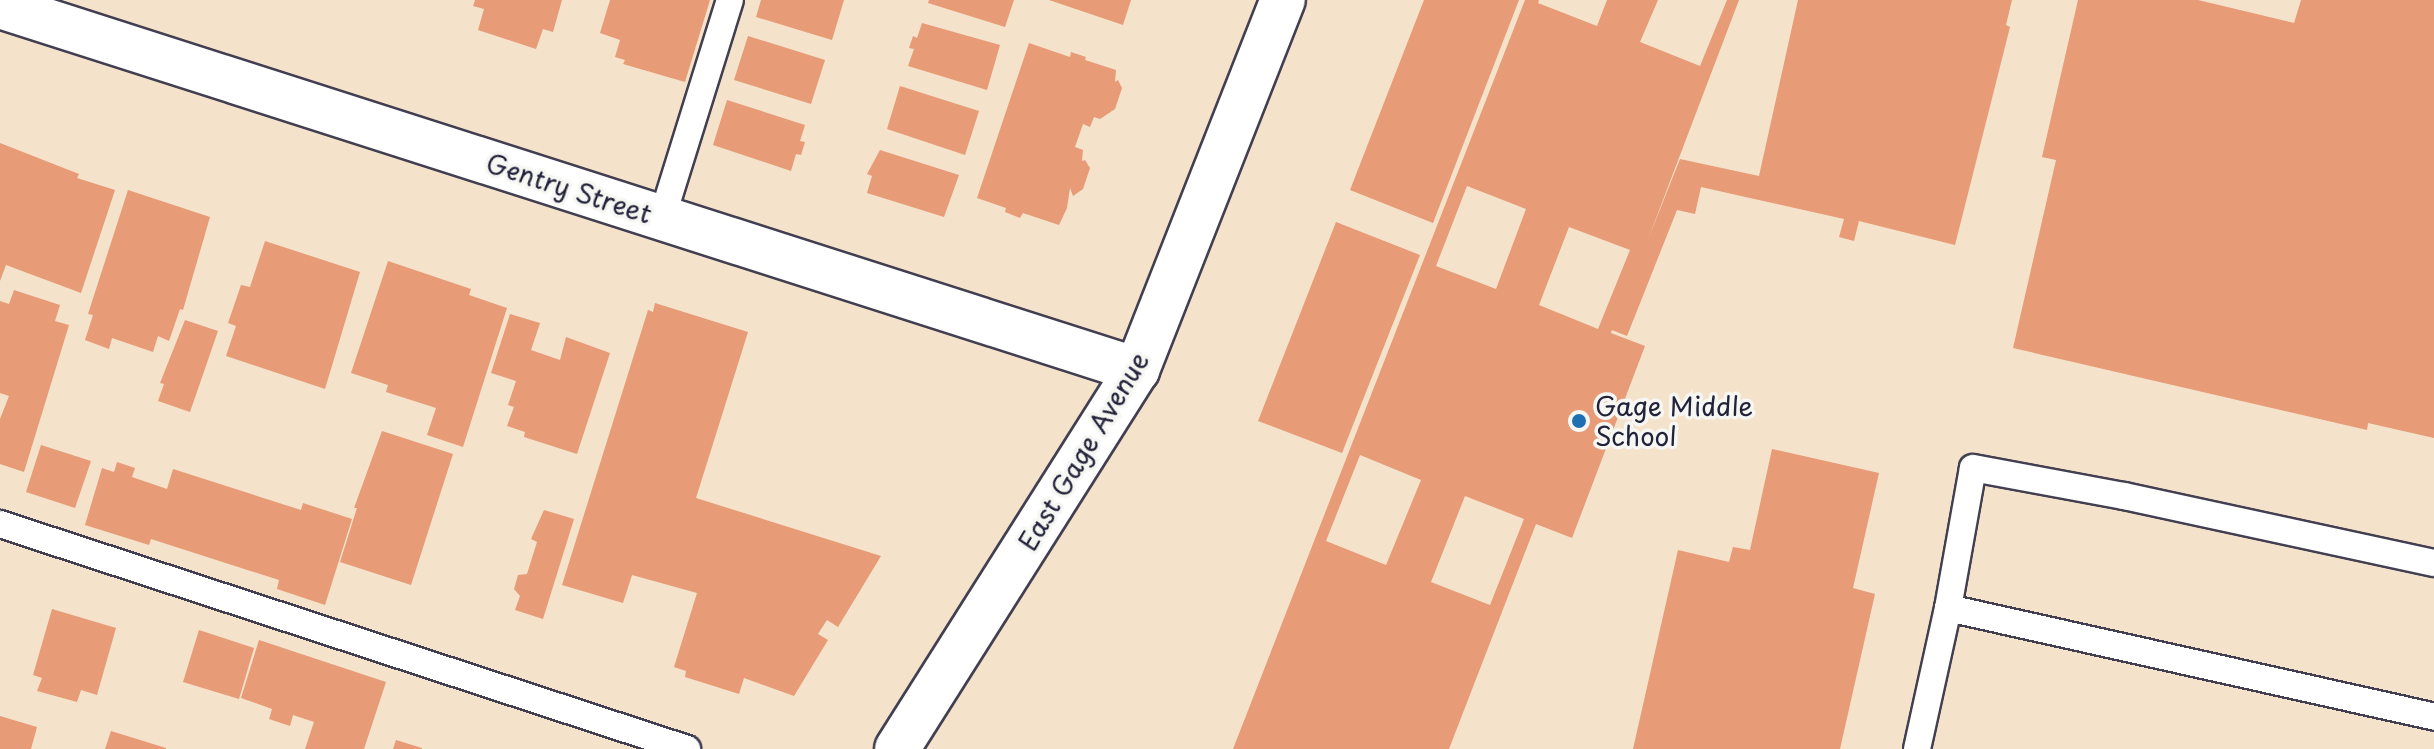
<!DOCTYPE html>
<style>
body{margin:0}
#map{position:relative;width:2434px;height:749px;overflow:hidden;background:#f4e2cb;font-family:"Playpen Sans",sans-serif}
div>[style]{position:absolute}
.building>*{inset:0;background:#e79b77}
.roads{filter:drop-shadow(2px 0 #423f51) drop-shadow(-2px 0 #423f51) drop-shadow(0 2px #423f51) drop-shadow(0 -2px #423f51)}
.service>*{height:26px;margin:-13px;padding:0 13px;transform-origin:13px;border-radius:13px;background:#fff}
.minor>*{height:44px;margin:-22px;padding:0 22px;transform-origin:22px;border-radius:22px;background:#fff}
.secondary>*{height:44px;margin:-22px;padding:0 22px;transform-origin:22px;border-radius:22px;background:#fff}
.dots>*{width:22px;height:22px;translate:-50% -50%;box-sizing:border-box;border:4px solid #f6f6f2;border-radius:50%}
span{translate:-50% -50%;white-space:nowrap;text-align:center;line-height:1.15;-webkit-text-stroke:7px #f6f6f2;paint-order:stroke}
.street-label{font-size:26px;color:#22223b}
.poi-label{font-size:26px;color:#22223b}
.left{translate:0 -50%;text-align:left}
</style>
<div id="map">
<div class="building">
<i style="clip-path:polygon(475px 0,562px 0,553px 32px,543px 29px,536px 49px,478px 30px,484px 9px,473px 6px)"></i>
<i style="clip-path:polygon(610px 0,710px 0,685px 82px,623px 64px,625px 60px,615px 57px,620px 40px,600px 33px)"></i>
<i style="clip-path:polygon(761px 0,844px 0,832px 40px,756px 17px)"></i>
<i style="clip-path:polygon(929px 0,1014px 0,1005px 27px,928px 3px)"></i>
<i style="clip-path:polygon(1049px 0,1131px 0,1123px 25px)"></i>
<i style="clip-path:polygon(1424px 0,1519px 0,1433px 223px,1350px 190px)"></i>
<i style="clip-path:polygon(evenodd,1525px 0,1539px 0,1538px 3px,1597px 26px,1607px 0,1658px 0,1640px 42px,1700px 66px,1727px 0,1739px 0,1647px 242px,1680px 159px,1759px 176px,1798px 0,2012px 0,2006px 25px,2010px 27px,1955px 245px,1859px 221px,1854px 241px,1839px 237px,1844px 219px,1701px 187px,1695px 214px,1677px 210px,1627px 336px,1612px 330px,1611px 333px,1645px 346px,1572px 538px,1536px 524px,1449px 749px,1233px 749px,1525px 0,1467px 186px,1526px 209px,1496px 289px,1436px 266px,1467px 186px,1525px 0,1569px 227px,1630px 250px,1598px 329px,1539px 305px,1569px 227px,1525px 0,1360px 455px,1421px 480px,1386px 565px,1326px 541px,1360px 455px,1525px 0,1465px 496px,1524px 519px,1490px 605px,1431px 582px,1465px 496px)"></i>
<i style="clip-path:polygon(2078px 0,2198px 0,2294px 23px,2301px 0,2434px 0,2434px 438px,2368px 423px,2367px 430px,2013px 348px,2056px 160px,2042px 157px)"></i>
<i style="clip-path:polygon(922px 23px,1000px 45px,987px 90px,908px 66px,914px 49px,909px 48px,913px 36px,917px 38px)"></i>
<i style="clip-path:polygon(748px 36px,825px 60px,811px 104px,734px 80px)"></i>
<i style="clip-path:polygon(1029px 43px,1070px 57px,1071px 52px,1086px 57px,1085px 60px,1116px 70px,1115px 82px,1118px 80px,1122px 88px,1115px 109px,1100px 119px,1094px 117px,1090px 127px,1083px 124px,1075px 147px,1083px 150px,1082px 161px,1085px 160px,1090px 168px,1083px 189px,1073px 196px,1070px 188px,1067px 208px,1059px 225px,1023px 213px,1020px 218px,1005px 212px,1006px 208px,977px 198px)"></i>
<i style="clip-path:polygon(900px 86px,979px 111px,965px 155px,887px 129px)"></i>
<i style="clip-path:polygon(727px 100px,805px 125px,800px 141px,805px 142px,801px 155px,796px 154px,791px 171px,713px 145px)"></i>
<i style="clip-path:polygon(0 143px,79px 174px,77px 178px,115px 190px,81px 293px,6px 265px,0 281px)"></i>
<i style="clip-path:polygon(880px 150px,959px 175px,944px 217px,867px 193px,872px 176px,867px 174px)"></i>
<i style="clip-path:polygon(128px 190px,210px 217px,183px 310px,180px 309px,169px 341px,158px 336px,153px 352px,112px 338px,109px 349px,85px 340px,93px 315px,88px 314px)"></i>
<i style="clip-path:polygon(1336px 222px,1420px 255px,1342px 453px,1258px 421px)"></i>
<i style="clip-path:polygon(265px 241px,360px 272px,325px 389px,226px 356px,236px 326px,228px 323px,241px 285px,250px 287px)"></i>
<i style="clip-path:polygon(388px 261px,471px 289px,469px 295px,507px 308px,463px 447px,427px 435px,436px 408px,386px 392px,388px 385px,351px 373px)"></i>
<i style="clip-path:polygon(14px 290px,60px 305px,55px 321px,69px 325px,24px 472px,0 464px,0 419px,9px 396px,0 393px,0 301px,9px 304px)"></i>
<i style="clip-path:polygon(655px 303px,748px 332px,696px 498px,881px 556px,838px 627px,827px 620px,818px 634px,828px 640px,794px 696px,744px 678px,739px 694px,685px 677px,686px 671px,674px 667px,697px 593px,632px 575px,623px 603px,562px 585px,648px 310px,653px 312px)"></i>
<i style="clip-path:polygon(510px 314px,540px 323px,531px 350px,560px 360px,566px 337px,610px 353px,577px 454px,524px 437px,525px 432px,507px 426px,514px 407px,508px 405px,516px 381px,491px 373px)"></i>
<i style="clip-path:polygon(185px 320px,218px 331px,190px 412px,158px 401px,164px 384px,160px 383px)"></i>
<i style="clip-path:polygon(382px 431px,453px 454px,411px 585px,340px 562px,357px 508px,354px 508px)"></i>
<i style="clip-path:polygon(41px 445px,91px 461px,75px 508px,26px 492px)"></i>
<i style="clip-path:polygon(1772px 449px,1879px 473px,1853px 588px,1875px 594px,1840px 749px,1633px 749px,1678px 550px,1729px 562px,1733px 547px,1750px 550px)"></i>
<i style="clip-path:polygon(117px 462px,135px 468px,132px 477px,167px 489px,173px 469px,301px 510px,303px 503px,352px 519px,325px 605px,277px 589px,279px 580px,151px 539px,149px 545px,85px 525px,102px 468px,114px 472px)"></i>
<i style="clip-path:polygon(544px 510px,574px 519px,543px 619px,515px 610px,520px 596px,514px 589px,518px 575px,527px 574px,537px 542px,531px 539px)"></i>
<i style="clip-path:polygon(52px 609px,116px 628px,97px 695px,81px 690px,77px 702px,37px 691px,42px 678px,33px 675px)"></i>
<i style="clip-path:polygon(199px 630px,254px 648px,239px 699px,183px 682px)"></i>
<i style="clip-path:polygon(259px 640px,386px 682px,364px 749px,305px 749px,314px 722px,293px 715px,290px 726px,269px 719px,272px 709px,241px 698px)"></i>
<i style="clip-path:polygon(0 716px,37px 727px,31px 749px,0 749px)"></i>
<i style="clip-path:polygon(111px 731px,166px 748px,166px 749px,105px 749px)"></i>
<i style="clip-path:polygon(396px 740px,422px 748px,422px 749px,393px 749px)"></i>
</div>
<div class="roads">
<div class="service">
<i style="left:662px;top:218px;width:228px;rotate:-72.7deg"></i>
<i style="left:0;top:524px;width:723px;rotate:18.13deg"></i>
<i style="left:1948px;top:608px;width:142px;rotate:-79.9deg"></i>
<i style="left:1973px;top:468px;width:154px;rotate:10.5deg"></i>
<i style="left:2124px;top:496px;width:317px;rotate:12.2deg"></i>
<i style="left:1917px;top:749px;width:144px;rotate:-77.6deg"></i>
<i style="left:1948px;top:608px;width:498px;rotate:12.6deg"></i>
</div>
<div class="minor">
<i style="left:0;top:6px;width:1194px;rotate:17.75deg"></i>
</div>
<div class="secondary">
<i style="left:897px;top:749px;width:449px;rotate:-57.7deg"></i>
<i style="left:1137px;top:370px;width:398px;rotate:-68.5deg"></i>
</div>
</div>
<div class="dots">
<i style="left:1579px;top:421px;background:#1f6fb2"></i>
</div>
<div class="street-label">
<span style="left:569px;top:188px;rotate:18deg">Gentry Street</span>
<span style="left:1083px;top:451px;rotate:-59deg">East Gage Avenue</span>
</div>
<div class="poi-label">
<span class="left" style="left:1595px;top:421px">Gage Middle<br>School</span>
</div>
</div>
